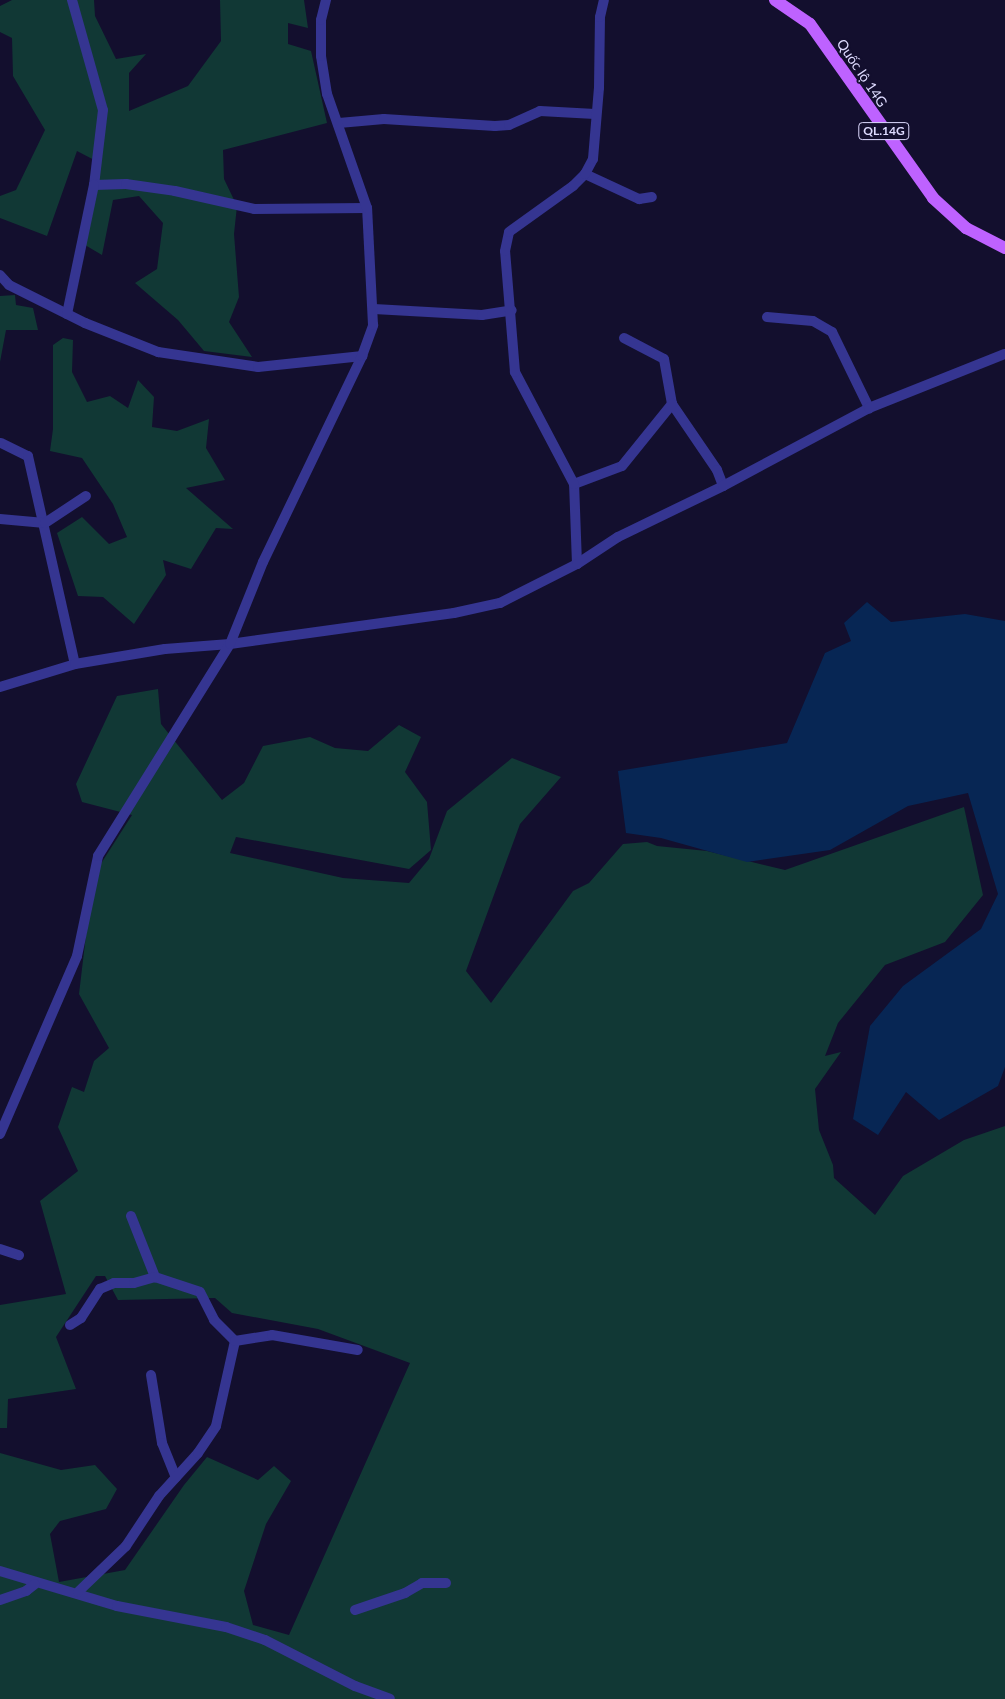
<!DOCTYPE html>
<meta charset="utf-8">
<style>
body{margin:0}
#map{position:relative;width:1005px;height:1699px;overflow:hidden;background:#130f2e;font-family:Lato,sans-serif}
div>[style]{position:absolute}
.green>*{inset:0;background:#113835}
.water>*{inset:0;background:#072654}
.street>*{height:10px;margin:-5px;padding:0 5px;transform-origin:5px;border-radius:5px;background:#353591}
.primary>*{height:12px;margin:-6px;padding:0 6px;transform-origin:6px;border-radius:6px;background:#be62ff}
span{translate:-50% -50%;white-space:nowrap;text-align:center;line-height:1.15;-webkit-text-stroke:4px #130f2e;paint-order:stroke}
.shield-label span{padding:1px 4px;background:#130f2e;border:1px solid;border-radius:4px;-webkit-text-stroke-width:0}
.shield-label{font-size:12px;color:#dedbff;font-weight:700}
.street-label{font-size:14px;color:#dedbff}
</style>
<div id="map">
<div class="green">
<i style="clip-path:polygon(12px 0,94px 0,95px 16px,116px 59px,146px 54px,129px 73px,129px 111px,188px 86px,221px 41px,220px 0,304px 0,308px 28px,288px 23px,288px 44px,311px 51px,327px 123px,223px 150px,224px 179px,237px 206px,234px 234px,239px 297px,229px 322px,252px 357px,204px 351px,178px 320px,135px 283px,157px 269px,163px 223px,139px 196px,113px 200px,102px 255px,85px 245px,100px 163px,77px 151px,47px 236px,0 218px,0 196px,16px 190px,45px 130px,13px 76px,12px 38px,0 32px,0 6px)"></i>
<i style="clip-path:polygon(15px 295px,16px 305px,33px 308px,38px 330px,6px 330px,0 362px,0 296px)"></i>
<i style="clip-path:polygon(63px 338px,73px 340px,72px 372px,87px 402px,110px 396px,128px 408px,138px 380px,154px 397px,152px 427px,177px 431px,209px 419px,206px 448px,225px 480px,186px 488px,233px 529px,216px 528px,191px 569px,163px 560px,166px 575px,134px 624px,103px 597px,78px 596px,57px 533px,82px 517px,109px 544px,127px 537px,113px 504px,82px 458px,50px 451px,53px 429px,53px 345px)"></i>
<i style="clip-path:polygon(158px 689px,161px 724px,222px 800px,244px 783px,263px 746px,310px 737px,335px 748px,368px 751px,399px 725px,421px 737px,405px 772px,427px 802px,431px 850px,409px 869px,236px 837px,230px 853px,343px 878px,409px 883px,429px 859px,447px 811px,512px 758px,561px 777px,520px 824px,466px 971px,491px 1003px,573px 891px,589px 883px,623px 844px,647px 842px,657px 846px,707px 851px,785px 870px,964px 807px,983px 895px,945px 942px,885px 965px,838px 1023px,825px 1056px,841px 1052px,815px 1089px,819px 1130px,833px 1165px,834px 1178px,875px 1215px,903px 1176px,964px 1140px,1005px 1126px,1005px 1699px,0 1699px,0 1453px,61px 1470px,95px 1465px,117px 1489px,106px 1509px,60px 1521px,50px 1534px,59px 1582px,125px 1570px,184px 1485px,207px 1457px,258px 1480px,274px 1466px,291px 1481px,266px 1524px,244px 1591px,253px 1625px,289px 1635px,410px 1363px,318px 1329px,232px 1313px,215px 1298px,118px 1300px,105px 1276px,96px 1276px,56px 1337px,76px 1389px,8px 1399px,7px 1428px,0 1428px,0 1305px,66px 1294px,40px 1201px,78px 1171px,58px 1127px,72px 1087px,84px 1092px,94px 1061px,109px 1048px,79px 994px,93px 876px,132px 815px,82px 802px,76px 784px,117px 696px)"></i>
</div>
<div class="water">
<i style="clip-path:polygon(867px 602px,891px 622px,965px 614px,1005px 621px,1005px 1067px,998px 1086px,939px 1120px,906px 1092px,878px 1135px,853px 1119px,870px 1026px,903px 986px,981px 929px,998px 894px,968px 793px,908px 806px,830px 850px,747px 862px,661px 838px,626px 833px,618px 771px,787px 743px,825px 653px,851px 641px,844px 623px)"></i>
</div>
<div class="street">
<i style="left:72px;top:0;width:114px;rotate:74.3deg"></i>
<i style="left:103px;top:110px;width:76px;rotate:96.8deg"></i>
<i style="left:94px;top:185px;width:32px;rotate:-2deg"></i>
<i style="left:126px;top:184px;width:49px;rotate:8.1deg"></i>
<i style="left:175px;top:191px;width:81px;rotate:12.8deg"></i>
<i style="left:254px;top:209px;width:113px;rotate:-0.5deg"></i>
<i style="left:339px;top:123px;width:45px;rotate:-5.1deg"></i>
<i style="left:384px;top:119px;width:111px;rotate:3.6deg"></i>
<i style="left:495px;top:126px;width:14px;rotate:-4deg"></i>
<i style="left:509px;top:125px;width:34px;rotate:-24deg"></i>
<i style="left:540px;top:111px;width:55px;rotate:3.1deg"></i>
<i style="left:585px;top:174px;width:60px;rotate:24.8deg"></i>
<i style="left:639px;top:199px;width:13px;rotate:-9deg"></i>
<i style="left:0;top:275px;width:13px;rotate:48deg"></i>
<i style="left:9px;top:285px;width:85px;rotate:26.6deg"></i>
<i style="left:85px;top:323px;width:79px;rotate:21.7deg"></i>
<i style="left:158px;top:352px;width:101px;rotate:8.5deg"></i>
<i style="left:258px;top:367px;width:105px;rotate:-6deg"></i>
<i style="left:374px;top:309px;width:108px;rotate:3.2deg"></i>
<i style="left:482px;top:315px;width:30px;rotate:-9deg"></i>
<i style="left:67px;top:314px;width:132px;rotate:-78.2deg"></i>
<i style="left:767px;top:317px;width:46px;rotate:5deg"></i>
<i style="left:813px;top:321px;width:22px;rotate:30deg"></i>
<i style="left:832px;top:332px;width:85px;rotate:64deg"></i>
<i style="left:624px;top:338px;width:45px;rotate:27.7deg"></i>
<i style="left:664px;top:359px;width:46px;rotate:79.9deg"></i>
<i style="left:672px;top:404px;width:80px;rotate:55.7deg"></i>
<i style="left:717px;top:470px;width:17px;rotate:69deg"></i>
<i style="left:1px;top:443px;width:30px;rotate:26deg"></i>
<i style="left:28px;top:456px;width:213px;rotate:77.3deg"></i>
<i style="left:574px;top:484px;width:51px;rotate:-20.6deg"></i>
<i style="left:622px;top:466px;width:80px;rotate:-51.1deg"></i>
<i style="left:0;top:519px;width:45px;rotate:5.1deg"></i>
<i style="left:45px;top:523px;width:49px;rotate:-33.4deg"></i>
<i style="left:577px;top:564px;width:80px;rotate:-92.1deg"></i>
<i style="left:574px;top:484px;width:127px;rotate:-117.8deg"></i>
<i style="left:515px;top:372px;width:121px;rotate:-94.7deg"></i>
<i style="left:505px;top:251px;width:19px;rotate:-78deg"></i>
<i style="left:509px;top:232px;width:79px;rotate:-35.7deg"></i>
<i style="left:573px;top:186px;width:17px;rotate:-45deg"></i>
<i style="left:585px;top:174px;width:17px;rotate:-62deg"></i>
<i style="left:593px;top:159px;width:71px;rotate:-85.2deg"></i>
<i style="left:599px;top:88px;width:71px;rotate:-89.2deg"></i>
<i style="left:600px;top:17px;width:17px;rotate:-77deg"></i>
<i style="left:0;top:687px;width:78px;rotate:-17deg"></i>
<i style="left:75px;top:664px;width:91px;rotate:-9.5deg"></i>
<i style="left:165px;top:649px;width:65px;rotate:-4.4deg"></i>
<i style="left:230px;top:644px;width:226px;rotate:-7.9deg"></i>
<i style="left:454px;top:613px;width:47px;rotate:-12.3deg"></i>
<i style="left:500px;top:603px;width:86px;rotate:-26.9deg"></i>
<i style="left:577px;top:564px;width:49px;rotate:-33.4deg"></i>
<i style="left:618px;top:537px;width:117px;rotate:-25.9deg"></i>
<i style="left:723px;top:486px;width:166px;rotate:-28.1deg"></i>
<i style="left:869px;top:408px;width:146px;rotate:-21.7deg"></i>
<i style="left:0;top:1134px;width:194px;rotate:-66.6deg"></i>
<i style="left:77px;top:956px;width:102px;rotate:-78.1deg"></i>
<i style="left:98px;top:856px;width:250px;rotate:-58.1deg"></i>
<i style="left:230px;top:644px;width:88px;rotate:-68.1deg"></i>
<i style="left:263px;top:562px;width:229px;rotate:-64.3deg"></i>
<i style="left:362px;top:356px;width:33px;rotate:-70deg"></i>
<i style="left:373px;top:325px;width:117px;rotate:-92.9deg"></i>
<i style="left:367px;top:208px;width:121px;rotate:-109.3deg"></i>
<i style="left:327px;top:94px;width:38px;rotate:-99deg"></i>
<i style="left:321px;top:56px;width:36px;rotate:-90deg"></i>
<i style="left:321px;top:20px;width:21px;rotate:-76deg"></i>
<i style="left:131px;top:1216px;width:66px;rotate:68.5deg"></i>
<i style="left:155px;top:1277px;width:47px;rotate:18.4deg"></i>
<i style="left:200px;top:1292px;width:31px;rotate:63deg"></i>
<i style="left:214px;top:1320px;width:30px;rotate:45deg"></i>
<i style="left:0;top:1249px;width:20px;rotate:18deg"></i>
<i style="left:70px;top:1325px;width:13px;rotate:-32deg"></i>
<i style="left:81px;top:1318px;width:35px;rotate:-57deg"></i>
<i style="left:100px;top:1289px;width:15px;rotate:-23deg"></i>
<i style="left:114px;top:1283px;width:20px"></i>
<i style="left:134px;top:1283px;width:22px;rotate:-16deg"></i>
<i style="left:151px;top:1375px;width:69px;rotate:80.8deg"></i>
<i style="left:162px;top:1443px;width:37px;rotate:68deg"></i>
<i style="left:0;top:1571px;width:122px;rotate:16.7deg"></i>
<i style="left:117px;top:1606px;width:111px;rotate:10.9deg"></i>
<i style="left:226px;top:1627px;width:41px;rotate:18.4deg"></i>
<i style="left:265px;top:1640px;width:101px;rotate:27.1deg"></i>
<i style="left:355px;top:1686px;width:37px;rotate:20deg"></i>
<i style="left:78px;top:1592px;width:66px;rotate:-43.8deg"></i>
<i style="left:126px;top:1546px;width:60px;rotate:-56.6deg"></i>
<i style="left:159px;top:1496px;width:58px;rotate:-47.8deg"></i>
<i style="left:198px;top:1453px;width:32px;rotate:-56deg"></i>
<i style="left:216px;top:1426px;width:87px;rotate:-77.4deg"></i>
<i style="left:235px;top:1341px;width:37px;rotate:-9deg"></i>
<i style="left:272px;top:1335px;width:87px;rotate:9.9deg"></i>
<i style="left:0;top:1600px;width:28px;rotate:-19deg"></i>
<i style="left:26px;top:1591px;width:11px;rotate:-38deg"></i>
<i style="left:355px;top:1610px;width:53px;rotate:-18.8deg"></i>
<i style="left:405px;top:1593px;width:20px;rotate:-30deg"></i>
<i style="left:422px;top:1583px;width:24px"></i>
</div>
<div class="primary">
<i style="left:775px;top:0;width:42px;rotate:34.4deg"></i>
<i style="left:810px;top:24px;width:213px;rotate:54.7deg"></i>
<i style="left:933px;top:198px;width:45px;rotate:42.3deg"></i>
<i style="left:966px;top:228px;width:44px;rotate:27.1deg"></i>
</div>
<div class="shield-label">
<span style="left:884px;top:131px">QL.14G</span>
</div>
<div class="street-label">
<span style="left:862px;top:73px;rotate:56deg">Quốc lộ 14G</span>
</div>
</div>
